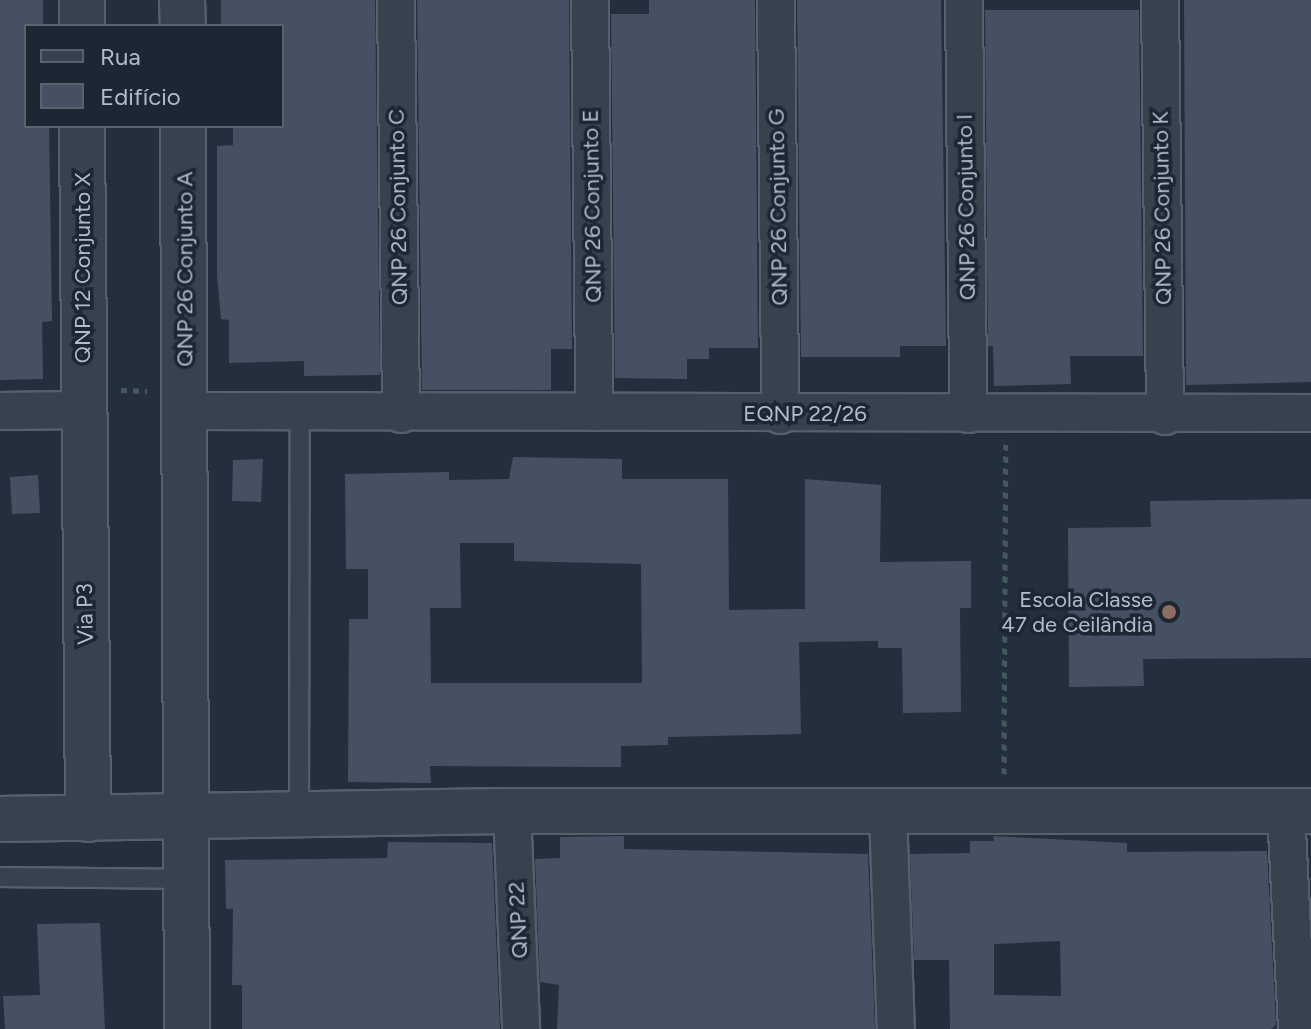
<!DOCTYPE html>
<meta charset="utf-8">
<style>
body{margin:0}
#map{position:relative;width:1311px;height:1029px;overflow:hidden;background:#242f3e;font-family:Figtree,sans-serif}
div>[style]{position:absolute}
.building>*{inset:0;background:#455162}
.path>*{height:5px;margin-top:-2.5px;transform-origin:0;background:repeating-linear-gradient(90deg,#44595c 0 6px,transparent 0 12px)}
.roads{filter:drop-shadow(2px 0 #565f6c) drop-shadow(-2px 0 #565f6c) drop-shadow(0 2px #565f6c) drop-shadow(0 -2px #565f6c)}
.service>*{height:18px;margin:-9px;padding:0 9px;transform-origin:9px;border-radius:9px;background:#38414e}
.minor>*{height:36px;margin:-18px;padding:0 18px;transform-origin:18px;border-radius:18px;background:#38414e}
.tertiary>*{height:44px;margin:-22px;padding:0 22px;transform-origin:22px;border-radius:22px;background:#38414e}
.dots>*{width:22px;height:22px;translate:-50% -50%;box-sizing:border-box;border:4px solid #1d2633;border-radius:50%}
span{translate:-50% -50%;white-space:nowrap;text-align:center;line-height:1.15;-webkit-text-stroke:7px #1d2633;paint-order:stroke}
.street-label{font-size:22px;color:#b4bcc9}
.poi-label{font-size:22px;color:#b4bcc9}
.right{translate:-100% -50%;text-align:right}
.legend{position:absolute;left:24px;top:24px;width:260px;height:104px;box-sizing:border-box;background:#1d2633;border:2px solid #59626f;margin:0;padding:10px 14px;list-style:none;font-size:24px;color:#b4bcc9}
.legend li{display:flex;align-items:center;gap:16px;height:40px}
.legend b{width:40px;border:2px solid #59626f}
</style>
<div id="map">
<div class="building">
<i style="clip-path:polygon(0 0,43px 0,43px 26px,26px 26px,26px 126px,49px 126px,52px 321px,42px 322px,43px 379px,0 380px)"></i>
<i style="clip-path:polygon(221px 0,375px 0,380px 375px,304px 376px,304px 361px,229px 363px,229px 320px,221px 319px,217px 276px,217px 146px,233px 145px,233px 126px,282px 126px,282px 26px,221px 26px)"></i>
<i style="clip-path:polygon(417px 0,569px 0,572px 349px,551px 349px,551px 390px,422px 390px)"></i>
<i style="clip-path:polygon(649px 0,755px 0,758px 348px,709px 348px,709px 359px,687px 359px,687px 379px,615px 378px,611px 14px,649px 14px)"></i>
<i style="clip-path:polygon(797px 0,941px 0,946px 346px,900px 346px,900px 357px,801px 357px)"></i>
<i style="clip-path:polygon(1184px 0,1311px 0,1311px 382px,1186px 385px)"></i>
<i style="clip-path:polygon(985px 10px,1139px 10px,1143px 356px,1070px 356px,1071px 384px,994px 386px,993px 346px,988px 346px)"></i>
<i style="clip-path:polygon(evenodd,513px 457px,622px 459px,622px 479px,728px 479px,729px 610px,805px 609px,805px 479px,881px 485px,880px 562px,971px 561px,971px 608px,960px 608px,961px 712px,903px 713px,902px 648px,878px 648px,878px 641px,799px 642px,801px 734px,668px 737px,668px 745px,621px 746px,621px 767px,430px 766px,431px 783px,348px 782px,349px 619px,368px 619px,368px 569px,346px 569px,345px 474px,449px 472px,449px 480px,509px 479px,513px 457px,460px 543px,514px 543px,514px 561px,641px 564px,642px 683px,431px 683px,430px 608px,461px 608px,460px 543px)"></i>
<i style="clip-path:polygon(263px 459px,261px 502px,232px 501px,233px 460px)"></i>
<i style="clip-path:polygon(38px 475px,40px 513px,12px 514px,10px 477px)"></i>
<i style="clip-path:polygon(1311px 499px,1311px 658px,1143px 659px,1144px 686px,1069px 687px,1068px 528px,1151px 527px,1150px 501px)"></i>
<i style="clip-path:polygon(624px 836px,624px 849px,868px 854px,875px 1029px,557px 1029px,559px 985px,540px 982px,535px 859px,560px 858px,560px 837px)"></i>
<i style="clip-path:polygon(evenodd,993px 836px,1127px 843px,1127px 852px,1267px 851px,1276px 1025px,1271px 1029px,950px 1029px,949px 960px,914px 960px,910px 854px,970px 853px,970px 841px,994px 841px,993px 836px,1060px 941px,1061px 996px,994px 995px,994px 944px,1060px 941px)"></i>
<i style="clip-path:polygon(388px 842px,492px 843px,500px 1029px,242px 1029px,242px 985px,232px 985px,233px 909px,226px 909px,225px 860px,387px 858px)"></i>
<i style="clip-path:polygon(100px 923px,105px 1029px,5px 1029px,3px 996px,40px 995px,37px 924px)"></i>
</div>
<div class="path">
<i style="left:121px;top:390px;width:26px;rotate:2deg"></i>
<i style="left:1004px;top:774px;width:330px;rotate:-89.7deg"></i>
</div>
<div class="roads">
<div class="service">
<i style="left:299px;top:814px;width:401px;rotate:-89.9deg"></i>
<i style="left:0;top:877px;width:186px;rotate:0.6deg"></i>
</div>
<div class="minor">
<i style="left:396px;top:0;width:414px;rotate:89.3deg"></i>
<i style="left:590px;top:0;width:412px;rotate:89.4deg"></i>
<i style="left:776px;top:0;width:415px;rotate:89.4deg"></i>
<i style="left:964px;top:0;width:414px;rotate:89.4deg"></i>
<i style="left:1160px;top:0;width:416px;rotate:89.3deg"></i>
<i style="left:0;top:411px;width:83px;rotate:-0.7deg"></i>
<i style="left:185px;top:411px;width:1126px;rotate:0.1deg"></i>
<i style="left:512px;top:811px;width:218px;rotate:87.6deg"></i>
<i style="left:1286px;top:811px;width:218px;rotate:87.1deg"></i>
<i style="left:888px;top:814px;width:215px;rotate:87.9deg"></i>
</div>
<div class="tertiary">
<i style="left:82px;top:0;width:26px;rotate:90deg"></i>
<i style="left:182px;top:0;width:26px;rotate:88deg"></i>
<i style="left:82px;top:126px;width:693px;rotate:89.5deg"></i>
<i style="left:183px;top:126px;width:903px;rotate:89.75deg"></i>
<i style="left:0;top:819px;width:512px;rotate:-0.9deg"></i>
<i style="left:512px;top:811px;width:799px"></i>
</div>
</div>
<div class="dots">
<i style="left:1169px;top:612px;background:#8d6e63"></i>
</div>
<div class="street-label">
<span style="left:592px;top:206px;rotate:-91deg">QNP 26 Conjunto E</span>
<span style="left:398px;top:207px;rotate:-91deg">QNP 26 Conjunto C</span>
<span style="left:778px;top:207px;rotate:-91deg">QNP 26 Conjunto G</span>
<span style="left:966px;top:207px;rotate:-91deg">QNP 26 Conjunto I</span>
<span style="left:1162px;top:208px;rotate:-91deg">QNP 26 Conjunto K</span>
<span style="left:83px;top:268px;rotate:-90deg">QNP 12 Conjunto X</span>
<span style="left:185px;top:269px;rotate:-90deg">QNP 26 Conjunto A</span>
<span style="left:805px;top:414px">EQNP 22/26</span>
<span style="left:85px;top:614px;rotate:-91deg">Via P3</span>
<span style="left:518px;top:920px;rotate:-93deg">QNP 22</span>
</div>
<div class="poi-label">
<span class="right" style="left:1153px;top:612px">Escola Classe<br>47 de Ceilândia</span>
</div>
<ul class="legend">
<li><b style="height:10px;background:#38414e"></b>Rua</li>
<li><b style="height:22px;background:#455162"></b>Edifício</li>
</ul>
</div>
